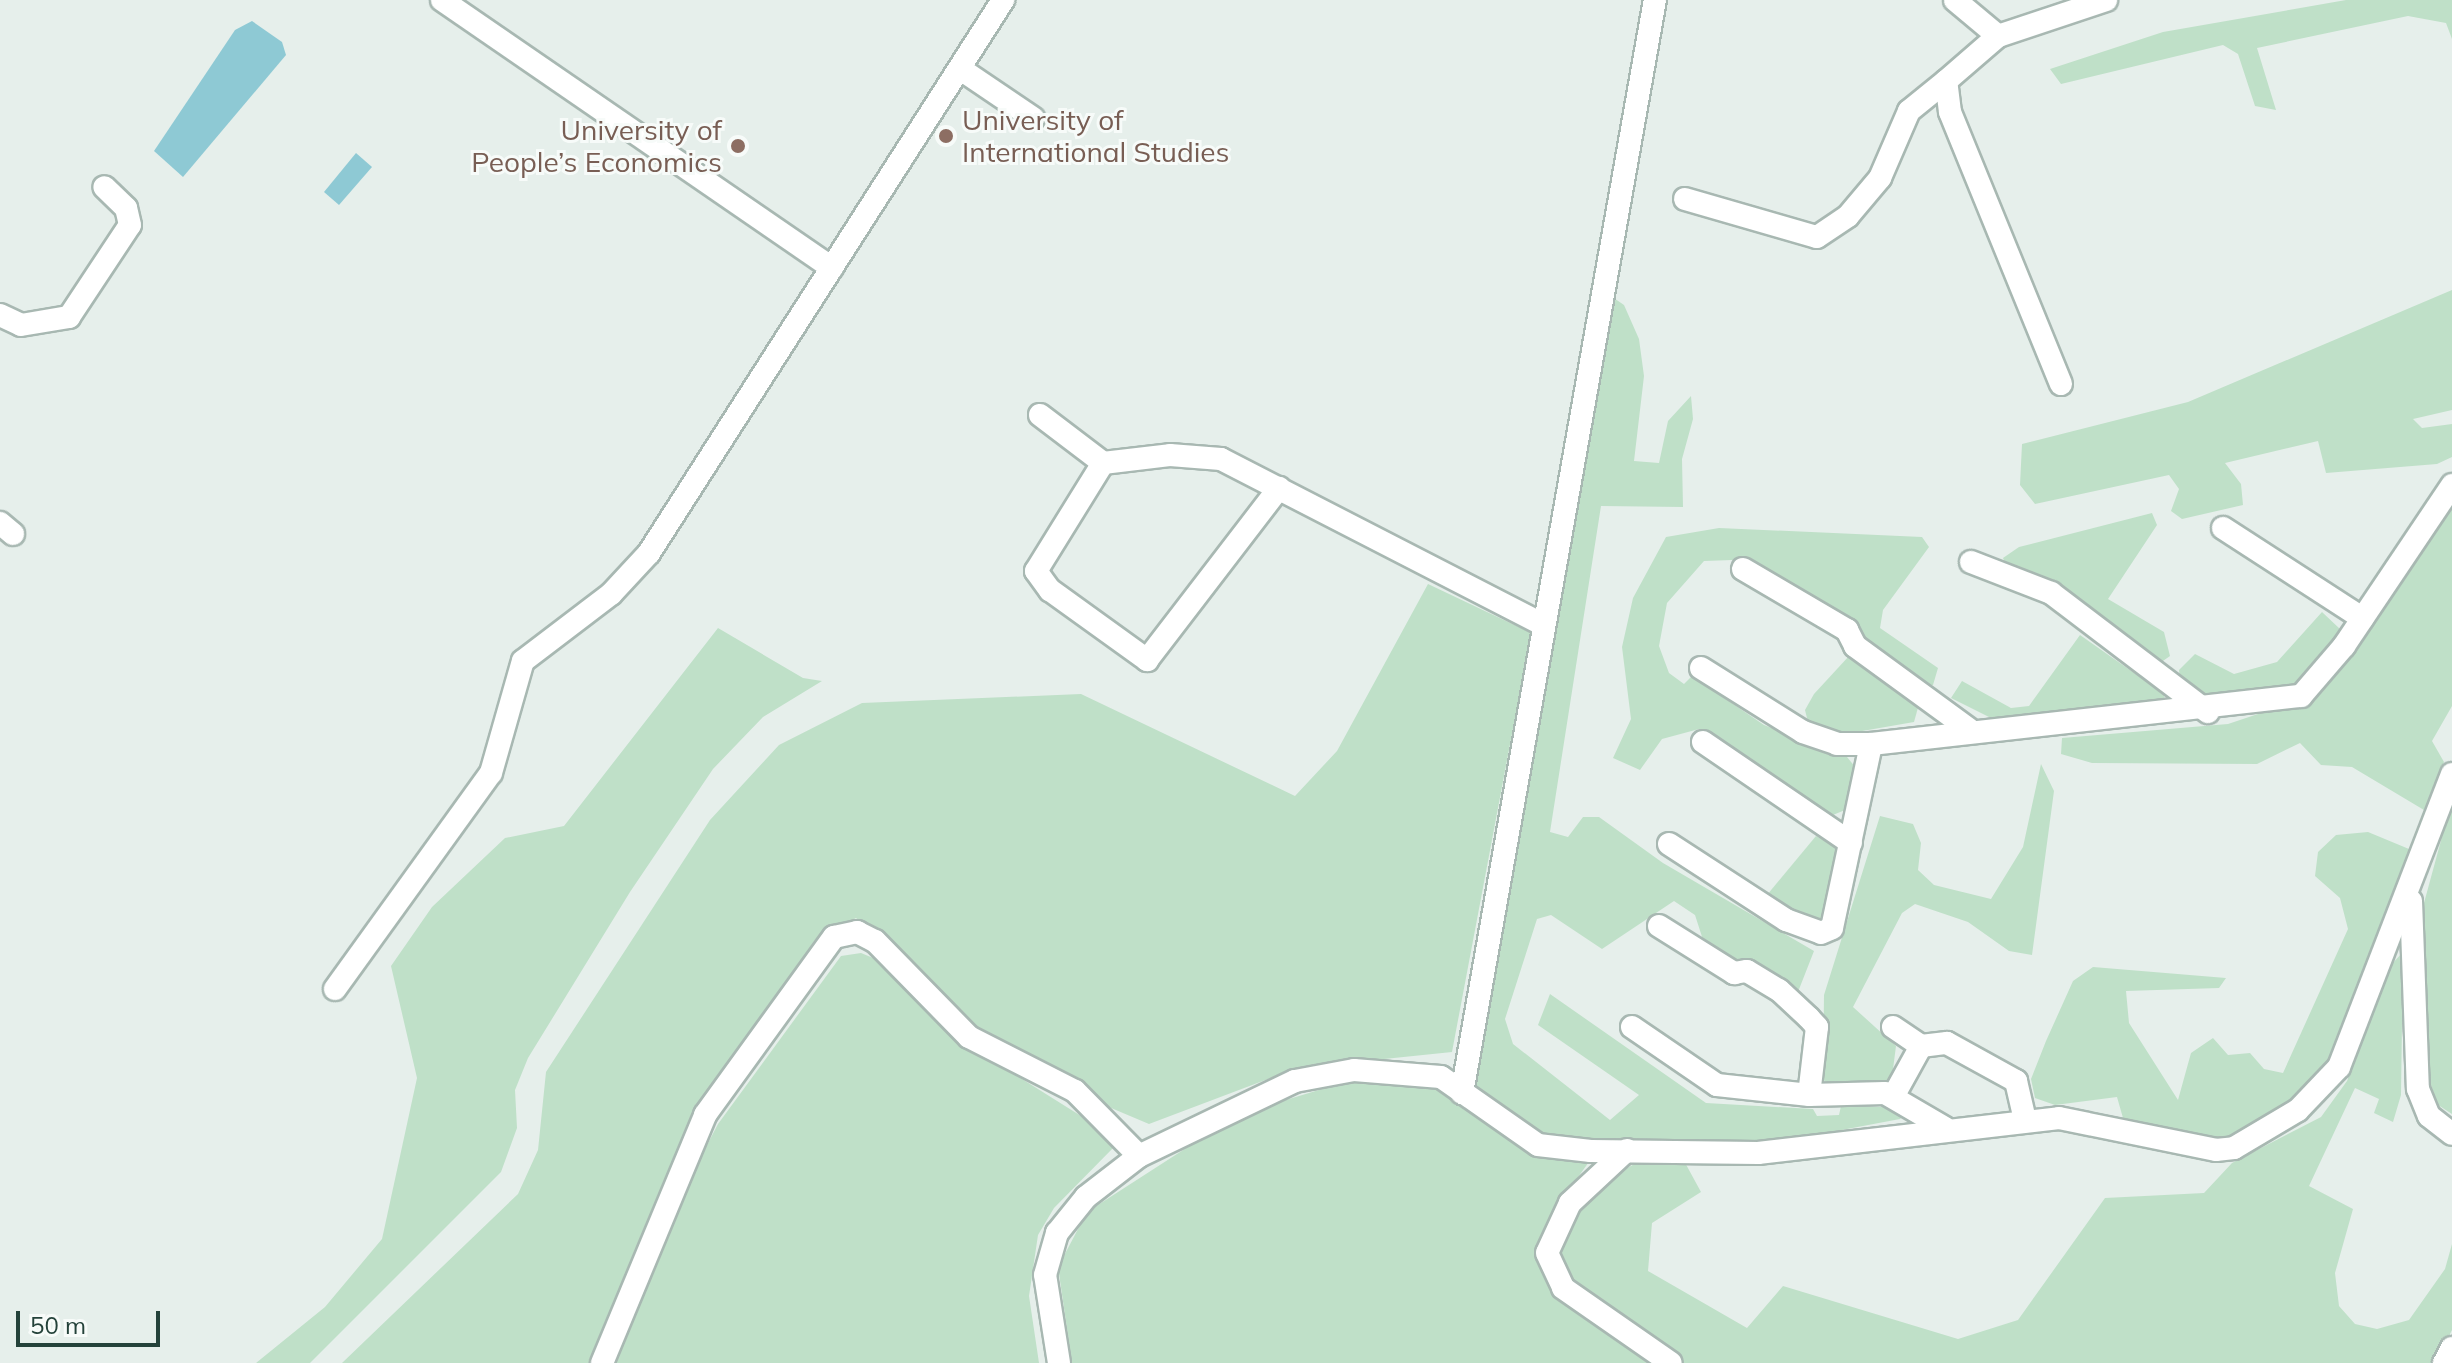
<!DOCTYPE html>
<meta charset="utf-8">
<style>
body{margin:0}
#map{position:relative;width:2452px;height:1363px;overflow:hidden;background:#e6efeb;font-family:Mulish,sans-serif}
div>[style]{position:absolute}
.green>*{inset:0;background:#bfe0c8}
.water>*{inset:0;background:#8ec9d4}
.roads{filter:drop-shadow(2px 0 #a8b8b2) drop-shadow(-2px 0 #a8b8b2) drop-shadow(0 2px #a8b8b2) drop-shadow(0 -2px #a8b8b2)}
.minor>*{height:22px;margin:-11px;padding:0 11px;transform-origin:11px;border-radius:11px;background:#fff}
.dots>*{width:22px;height:22px;translate:-50% -50%;box-sizing:border-box;border:4px solid #f7fbf9;border-radius:50%}
span{translate:-50% -50%;white-space:nowrap;text-align:center;line-height:1.15;-webkit-text-stroke:6px #f7fbf9;paint-order:stroke}
.education-label{font-size:28px;color:#785e54}
.left{translate:0 -50%;text-align:left}
.right{translate:-100% -50%;text-align:right}
.scale{position:absolute;left:16px;top:1311px;width:144px;height:36px;box-sizing:border-box;border:4px solid #24423a;border-top:0;padding-left:10px;font-size:24px;line-height:28px;white-space:nowrap;color:#24423a;-webkit-text-stroke:6px #f7fbf9;paint-order:stroke}
</style>
<div id="map">
<div class="green">
<i style="clip-path:polygon(2346px 0,2452px 0,2452px 39px,2446px 23px,2408px 16px,2257px 48px,2276px 110px,2255px 106px,2238px 54px,2223px 45px,2061px 84px,2050px 69px,2163px 32px)"></i>
<i style="clip-path:polygon(2452px 290px,2452px 410px,2413px 419px,2422px 428px,2452px 424px,2452px 457px,2437px 464px,2326px 473px,2318px 441px,2225px 463px,2241px 484px,2243px 505px,2182px 519px,2171px 511px,2179px 489px,2169px 475px,2035px 504px,2020px 485px,2022px 444px,2188px 402px)"></i>
<i style="clip-path:polygon(1605px 292px,1624px 305px,1639px 339px,1644px 376px,1634px 461px,1659px 463px,1668px 421px,1691px 396px,1693px 419px,1682px 459px,1683px 507px,1601px 506px,1550px 832px,1568px 837px,1583px 817px,1599px 817px,1663px 863px,1814px 951px,1796px 997px,1704px 943px,1695px 915px,1674px 901px,1602px 949px,1551px 915px,1537px 919px,1505px 1019px,1513px 1044px,1610px 1120px,1639px 1095px,1538px 1025px,1550px 994px,1706px 1103px,1813px 1109px,1817px 1116px,1839px 1115px,1841px 1106px,1888px 1107px,1906px 1113px,1900px 1119px,1772px 1143px,1540px 1140px,1468px 1090px)"></i>
<i style="clip-path:polygon(2452px 506px,2452px 706px,2432px 741px,2444px 762px,2424px 810px,2352px 767px,2321px 765px,2300px 743px,2257px 764px,2092px 763px,2061px 754px,2062px 738px,2228px 724px,2321px 693px)"></i>
<i style="clip-path:polygon(2152px 513px,2157px 525px,2108px 599px,2164px 632px,2170px 656px,2160px 663px,2008px 570px,2003px 558px,2019px 547px)"></i>
<i style="clip-path:polygon(1719px 528px,1922px 537px,1929px 547px,1883px 610px,1880px 628px,1938px 668px,1933px 685px,1922px 687px,1782px 583px,1732px 560px,1704px 561px,1667px 603px,1659px 646px,1669px 673px,1684px 684px,1692px 676px,1764px 725px,1847px 757px,1856px 768px,1845px 810px,1833px 815px,1815px 806px,1699px 729px,1662px 739px,1640px 770px,1613px 758px,1631px 719px,1622px 647px,1633px 598px,1666px 537px)"></i>
<i style="clip-path:polygon(1428px 584px,1531px 633px,1452px 1052px,1297px 1068px,1149px 1124px,1104px 1105px,974px 1027px,856px 918px,815px 940px,696px 1112px,591px 1363px,342px 1363px,518px 1194px,538px 1150px,546px 1072px,710px 820px,779px 745px,862px 703px,1081px 694px,1295px 796px,1337px 751px)"></i>
<i style="clip-path:polygon(2322px 612px,2340px 629px,2296px 689px,2211px 699px,2180px 681px,2179px 670px,2195px 654px,2234px 674px,2277px 662px)"></i>
<i style="clip-path:polygon(718px 628px,803px 678px,822px 681px,763px 717px,713px 769px,630px 892px,528px 1058px,515px 1090px,517px 1128px,501px 1172px,310px 1363px,256px 1363px,325px 1307px,382px 1239px,417px 1078px,391px 966px,432px 907px,505px 838px,564px 826px)"></i>
<i style="clip-path:polygon(2080px 635px,2164px 694px,2165px 702px,1993px 719px,1951px 698px,1962px 681px,2011px 708px,2029px 706px)"></i>
<i style="clip-path:polygon(1849px 656px,1909px 692px,1919px 704px,1914px 722px,1845px 734px,1820px 733px,1808px 722px,1805px 710px,1814px 694px)"></i>
<i style="clip-path:polygon(2041px 764px,2054px 791px,2032px 955px,2009px 951px,1968px 922px,1915px 904px,1902px 913px,1853px 1007px,1896px 1046px,1892px 1077px,1877px 1087px,1837px 1087px,1823px 1080px,1824px 995px,1880px 816px,1913px 824px,1921px 843px,1918px 870px,1934px 885px,1991px 899px,2023px 847px)"></i>
<i style="clip-path:polygon(2452px 800px,2452px 1114px,2438px 1105px,2428px 1077px,2424px 903px)"></i>
<i style="clip-path:polygon(2368px 832px,2409px 849px,2358px 999px,2326px 1066px,2289px 1106px,2249px 1132px,2212px 1141px,2123px 1118px,2117px 1097px,2055px 1105px,2035px 1098px,2031px 1079px,2046px 1041px,2073px 981px,2093px 967px,2226px 978px,2219px 988px,2126px 991px,2129px 1023px,2178px 1100px,2191px 1053px,2213px 1038px,2228px 1055px,2250px 1053px,2264px 1069px,2283px 1073px,2348px 929px,2340px 898px,2315px 876px,2318px 852px,2336px 835px)"></i>
<i style="clip-path:polygon(1816px 836px,1845px 851px,1825px 921px,1812px 926px,1767px 895px)"></i>
<i style="clip-path:polygon(2403px 952px,2401px 1095px,2393px 1122px,2374px 1113px,2379px 1099px,2355px 1088px,2309px 1186px,2353px 1209px,2335px 1273px,2339px 1306px,2355px 1324px,2377px 1329px,2409px 1320px,2445px 1269px,2452px 1244px,2452px 1330px,2435px 1363px,1683px 1363px,1567px 1283px,1555px 1265px,1558px 1228px,1613px 1176px,1638px 1162px,1683px 1159px,1701px 1192px,1652px 1223px,1648px 1271px,1747px 1328px,1783px 1286px,1958px 1339px,2018px 1320px,2105px 1198px,2204px 1193px,2232px 1163px,2321px 1117px,2347px 1081px,2391px 965px)"></i>
<i style="clip-path:polygon(861px 953px,878px 960px,952px 1035px,1097px 1126px,1114px 1147px,1054px 1208px,1038px 1235px,1029px 1296px,1039px 1363px,616px 1363px,673px 1210px,718px 1124px,841px 956px)"></i>
<i style="clip-path:polygon(1352px 1080px,1436px 1089px,1530px 1149px,1591px 1159px,1551px 1215px,1540px 1253px,1543px 1273px,1589px 1320px,1654px 1363px,1072px 1363px,1058px 1267px,1087px 1212px,1239px 1114px)"></i>
</div>
<div class="water">
<i style="clip-path:polygon(252px 21px,282px 42px,286px 55px,183px 177px,154px 151px,235px 30px)"></i>
<i style="clip-path:polygon(356px 153px,372px 167px,339px 205px,324px 192px)"></i>
</div>
<div class="roads">
<div class="minor">
<i style="left:442px;top:0;width:473px;rotate:34.5deg"></i>
<i style="left:1955px;top:0;width:56px;rotate:39.9deg"></i>
<i style="left:962px;top:70px;width:86px;rotate:34.1deg"></i>
<i style="left:1685px;top:199px;width:137px;rotate:16.1deg"></i>
<i style="left:1817px;top:237px;width:37px;rotate:-34deg"></i>
<i style="left:1848px;top:216px;width:50px;rotate:-49.9deg"></i>
<i style="left:1880px;top:178px;width:73px;rotate:-66.6deg"></i>
<i style="left:1909px;top:111px;width:48px;rotate:-39deg"></i>
<i style="left:0;top:315px;width:23px;rotate:25deg"></i>
<i style="left:21px;top:325px;width:49px;rotate:-9.5deg"></i>
<i style="left:69px;top:317px;width:110px;rotate:-56.5deg"></i>
<i style="left:130px;top:225px;width:17px;rotate:-103deg"></i>
<i style="left:126px;top:208px;width:30px;rotate:-136deg"></i>
<i style="left:2061px;top:384px;width:294px;rotate:-112.2deg"></i>
<i style="left:1950px;top:112px;width:31px;rotate:-97deg"></i>
<i style="left:1946px;top:81px;width:69px;rotate:-40.9deg"></i>
<i style="left:1998px;top:36px;width:114px;rotate:-18.4deg"></i>
<i style="left:1040px;top:415px;width:79px;rotate:37.3deg"></i>
<i style="left:1103px;top:463px;width:67px;rotate:-6.8deg"></i>
<i style="left:1170px;top:455px;width:51px;rotate:4.5deg"></i>
<i style="left:1221px;top:459px;width:363px;rotate:27.2deg"></i>
<i style="left:1103px;top:463px;width:127px;rotate:121.8deg"></i>
<i style="left:1036px;top:571px;width:24px;rotate:54deg"></i>
<i style="left:1050px;top:590px;width:120px;rotate:35.8deg"></i>
<i style="left:1147px;top:660px;width:217px;rotate:-52.5deg"></i>
<i style="left:0;top:523px;width:17px;rotate:40deg"></i>
<i style="left:2223px;top:528px;width:166px;rotate:32.9deg"></i>
<i style="left:1971px;top:562px;width:86px;rotate:21.2deg"></i>
<i style="left:2051px;top:593px;width:197px;rotate:37.2deg"></i>
<i style="left:1743px;top:569px;width:121px;rotate:30.4deg"></i>
<i style="left:1847px;top:630px;width:18px;rotate:63deg"></i>
<i style="left:1855px;top:646px;width:141px;rotate:36.1deg"></i>
<i style="left:1701px;top:668px;width:120px;rotate:32.1deg"></i>
<i style="left:1803px;top:732px;width:36px;rotate:19deg"></i>
<i style="left:1837px;top:744px;width:34px"></i>
<i style="left:1703px;top:742px;width:179px;rotate:34.3deg"></i>
<i style="left:1669px;top:844px;width:140px;rotate:33deg"></i>
<i style="left:1786px;top:920px;width:37px;rotate:20deg"></i>
<i style="left:1821px;top:933px;width:12px;rotate:-24deg"></i>
<i style="left:1832px;top:928px;width:188px;rotate:-78deg"></i>
<i style="left:1871px;top:744px;width:433px;rotate:-6.4deg"></i>
<i style="left:2301px;top:696px;width:66px;rotate:-49.3deg"></i>
<i style="left:2344px;top:646px;width:194px;rotate:-56.1deg"></i>
<i style="left:2411px;top:901px;width:188px;rotate:87.9deg"></i>
<i style="left:2418px;top:1089px;width:29px;rotate:68deg"></i>
<i style="left:2429px;top:1116px;width:29px;rotate:38deg"></i>
<i style="left:1659px;top:926px;width:89px;rotate:32.1deg"></i>
<i style="left:1734px;top:973px;width:13px;rotate:-9deg"></i>
<i style="left:1747px;top:971px;width:37px;rotate:31deg"></i>
<i style="left:1779px;top:990px;width:41px;rotate:43deg"></i>
<i style="left:1809px;top:1018px;width:12px;rotate:48deg"></i>
<i style="left:1817px;top:1027px;width:68px;rotate:96.7deg"></i>
<i style="left:1809px;top:1095px;width:76px;rotate:-1.5deg"></i>
<i style="left:1885px;top:1093px;width:69px;rotate:30.3deg"></i>
<i style="left:335px;top:989px;width:266px;rotate:-54.2deg"></i>
<i style="left:491px;top:773px;width:116px;rotate:-74.1deg"></i>
<i style="left:523px;top:661px;width:111px;rotate:-37.3deg"></i>
<i style="left:611px;top:594px;width:56px;rotate:-47.2deg"></i>
<i style="left:649px;top:553px;width:657px;rotate:-57.37deg"></i>
<i style="left:1632px;top:1027px;width:103px;rotate:34.3deg"></i>
<i style="left:1717px;top:1085px;width:93px;rotate:6.2deg"></i>
<i style="left:1893px;top:1027px;width:34px;rotate:34deg"></i>
<i style="left:1921px;top:1046px;width:26px;rotate:-7deg"></i>
<i style="left:1947px;top:1043px;width:79px;rotate:28.8deg"></i>
<i style="left:2016px;top:1081px;width:39px;rotate:77deg"></i>
<i style="left:1462px;top:1093px;width:1110px;rotate:-79.99deg"></i>
<i style="left:1894px;top:1095px;width:56px;rotate:-61.1deg"></i>
<i style="left:1627px;top:1150px;width:78px;rotate:137.1deg"></i>
<i style="left:1570px;top:1203px;width:55px;rotate:114.7deg"></i>
<i style="left:1547px;top:1253px;width:38px;rotate:65deg"></i>
<i style="left:1563px;top:1288px;width:131px;rotate:34.8deg"></i>
<i style="left:602px;top:1363px;width:269px;rotate:-67.4deg"></i>
<i style="left:705px;top:1115px;width:220px;rotate:-54.1deg"></i>
<i style="left:834px;top:937px;width:24px;rotate:-12deg"></i>
<i style="left:857px;top:932px;width:20px;rotate:27deg"></i>
<i style="left:875px;top:941px;width:134px;rotate:45.6deg"></i>
<i style="left:969px;top:1037px;width:119px;rotate:27deg"></i>
<i style="left:1075px;top:1091px;width:91px;rotate:45.4deg"></i>
<i style="left:1139px;top:1156px;width:173px;rotate:-25.7deg"></i>
<i style="left:1295px;top:1081px;width:60px;rotate:-10.6deg"></i>
<i style="left:1354px;top:1070px;width:87px;rotate:4.6deg"></i>
<i style="left:1441px;top:1077px;width:118px;rotate:35deg"></i>
<i style="left:1538px;top:1145px;width:53px;rotate:6.5deg"></i>
<i style="left:1591px;top:1151px;width:167px;rotate:0.7deg"></i>
<i style="left:1758px;top:1153px;width:303px;rotate:-6.6deg"></i>
<i style="left:2059px;top:1118px;width:160px;rotate:11.5deg"></i>
<i style="left:2216px;top:1150px;width:18px;rotate:-6deg"></i>
<i style="left:2234px;top:1148px;width:74px;rotate:-30.7deg"></i>
<i style="left:2298px;top:1110px;width:59px;rotate:-46.4deg"></i>
<i style="left:2339px;top:1067px;width:314px;rotate:-68.9deg"></i>
<i style="left:1059px;top:1363px;width:89px;rotate:-99deg"></i>
<i style="left:1045px;top:1275px;width:44px;rotate:-74.1deg"></i>
<i style="left:1057px;top:1233px;width:46px;rotate:-51.1deg"></i>
<i style="left:1086px;top:1197px;width:67px;rotate:-37.7deg"></i>
<i style="left:2444px;top:1363px;width:17px;rotate:-62deg"></i>
</div>
</div>
<div class="dots">
<i style="left:946px;top:136px;background:#8d6e63"></i>
<i style="left:738px;top:146px;background:#8d6e63"></i>
</div>
<div class="education-label">
<span class="left" style="left:962px;top:136px">University of<br>International Studies</span>
<span class="right" style="left:722px;top:146px">University of<br>People’s Economics</span>
</div>
<div class="scale">50 m</div>
</div>
